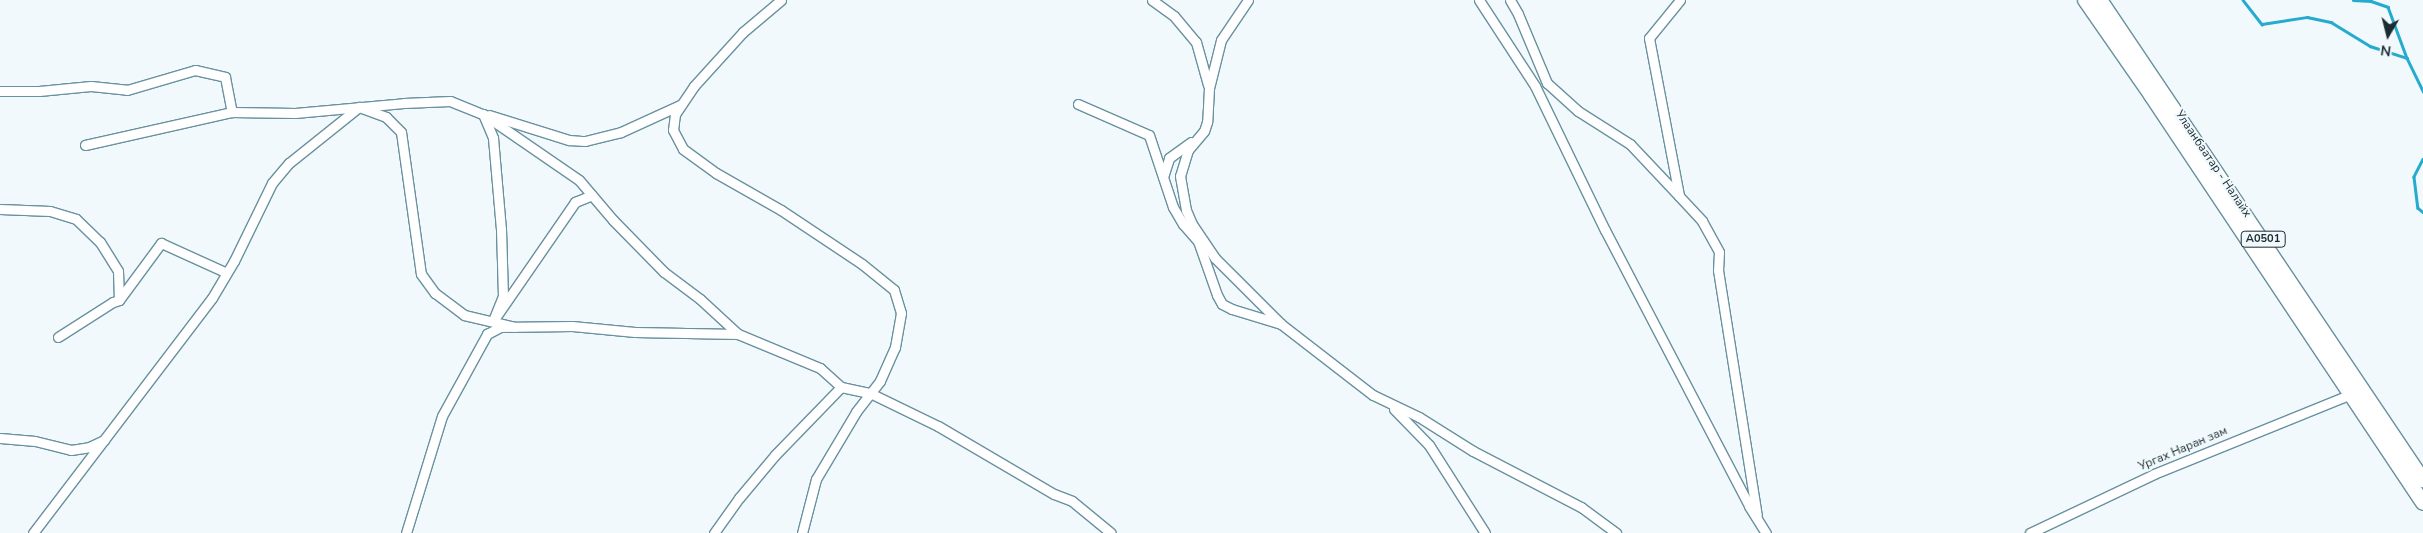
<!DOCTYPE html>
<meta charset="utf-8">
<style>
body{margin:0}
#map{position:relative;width:2423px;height:533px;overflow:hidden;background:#f1f9fc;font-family:"Nunito Sans",sans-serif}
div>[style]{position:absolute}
.stream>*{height:2.5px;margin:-1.25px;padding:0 1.25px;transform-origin:1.25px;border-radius:1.25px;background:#26aace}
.roads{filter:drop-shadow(1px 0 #6991a0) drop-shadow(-1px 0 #6991a0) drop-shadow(0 1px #6991a0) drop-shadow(0 -1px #6991a0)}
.minor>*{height:9px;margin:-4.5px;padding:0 4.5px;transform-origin:4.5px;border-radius:4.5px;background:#fff}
.highway>*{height:14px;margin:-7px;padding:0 7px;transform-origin:7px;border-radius:7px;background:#fff}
span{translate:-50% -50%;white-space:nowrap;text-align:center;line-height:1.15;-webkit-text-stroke:4px #f1f9fc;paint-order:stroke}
.shield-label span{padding:1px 4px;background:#f1f9fc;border:1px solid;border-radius:4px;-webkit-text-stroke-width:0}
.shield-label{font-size:11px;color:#1a2b31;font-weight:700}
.street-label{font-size:12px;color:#1a2b31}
.north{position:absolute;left:2363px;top:10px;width:50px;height:50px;-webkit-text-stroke:4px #f1f9fc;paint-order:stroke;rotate:188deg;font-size:14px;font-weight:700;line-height:20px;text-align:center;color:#1a2b31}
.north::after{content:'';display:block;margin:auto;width:18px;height:22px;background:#1a2b31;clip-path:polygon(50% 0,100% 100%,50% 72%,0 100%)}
</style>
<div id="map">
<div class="stream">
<i style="left:2243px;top:0;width:31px;rotate:52deg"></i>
<i style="left:2262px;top:24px;width:46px;rotate:-8.8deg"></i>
<i style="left:2307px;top:17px;width:25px;rotate:12deg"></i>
<i style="left:2331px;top:22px;width:46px;rotate:31.6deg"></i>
<i style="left:2370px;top:46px;width:39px;rotate:18deg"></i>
<i style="left:2407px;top:58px;width:37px;rotate:64deg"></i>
<i style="left:2353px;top:0;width:18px;rotate:3deg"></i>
<i style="left:2371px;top:1px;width:18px;rotate:19deg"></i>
<i style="left:2388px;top:7px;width:54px;rotate:69.6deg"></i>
<i style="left:2423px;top:159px;width:20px;rotate:117deg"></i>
<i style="left:2414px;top:177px;width:31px;rotate:83deg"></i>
<i style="left:2418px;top:208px;width:6px;rotate:39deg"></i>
</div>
<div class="roads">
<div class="minor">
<i style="left:781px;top:0;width:50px;rotate:139.9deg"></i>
<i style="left:743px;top:32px;width:73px;rotate:132.2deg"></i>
<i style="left:694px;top:86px;width:34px;rotate:124deg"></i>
<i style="left:675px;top:114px;width:16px;rotate:97deg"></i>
<i style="left:673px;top:130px;width:21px;rotate:62deg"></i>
<i style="left:683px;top:149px;width:41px;rotate:36deg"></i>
<i style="left:716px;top:173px;width:75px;rotate:29.6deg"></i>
<i style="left:781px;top:210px;width:97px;rotate:33.7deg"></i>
<i style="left:862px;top:264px;width:41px;rotate:39.1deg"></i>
<i style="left:894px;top:290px;width:24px;rotate:73deg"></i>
<i style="left:901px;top:313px;width:35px;rotate:100deg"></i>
<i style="left:895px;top:347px;width:37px;rotate:114deg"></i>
<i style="left:880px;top:381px;width:39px;rotate:128deg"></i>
<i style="left:856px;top:412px;width:78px;rotate:120.8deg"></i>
<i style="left:816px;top:479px;width:56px;rotate:104.5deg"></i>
<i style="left:1152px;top:0;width:27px;rotate:36deg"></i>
<i style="left:1174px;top:16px;width:34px;rotate:50deg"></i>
<i style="left:1196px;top:42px;width:45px;rotate:74.4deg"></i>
<i style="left:1248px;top:0;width:48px;rotate:124deg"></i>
<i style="left:1221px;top:40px;width:49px;rotate:104deg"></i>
<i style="left:1209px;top:88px;width:34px;rotate:93deg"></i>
<i style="left:1207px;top:122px;width:9px;rotate:108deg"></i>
<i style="left:1204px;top:131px;width:25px;rotate:130deg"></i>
<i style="left:1188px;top:150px;width:27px;rotate:107deg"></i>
<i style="left:1180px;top:176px;width:35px;rotate:80deg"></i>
<i style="left:1186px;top:210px;width:15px;rotate:67deg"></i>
<i style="left:1192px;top:224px;width:41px;rotate:55.9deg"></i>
<i style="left:1215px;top:258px;width:93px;rotate:45deg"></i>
<i style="left:1281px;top:324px;width:116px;rotate:37.7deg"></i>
<i style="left:1373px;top:395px;width:51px;rotate:25.6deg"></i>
<i style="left:1419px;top:417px;width:64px;rotate:32.2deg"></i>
<i style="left:1473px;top:451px;width:122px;rotate:27.4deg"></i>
<i style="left:1581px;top:507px;width:44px;rotate:36.6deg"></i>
<i style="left:1479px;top:0;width:103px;rotate:56.9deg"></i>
<i style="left:1535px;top:86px;width:160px;rotate:64.1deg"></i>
<i style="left:1605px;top:230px;width:311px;rotate:62.4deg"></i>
<i style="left:1749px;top:506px;width:32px;rotate:58deg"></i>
<i style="left:1510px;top:0;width:16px;rotate:60deg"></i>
<i style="left:1518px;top:14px;width:75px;rotate:67.2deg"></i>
<i style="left:1547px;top:83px;width:42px;rotate:42.1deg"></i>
<i style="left:1578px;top:111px;width:62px;rotate:32.4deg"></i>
<i style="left:1630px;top:144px;width:70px;rotate:46.7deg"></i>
<i style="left:1680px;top:0;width:49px;rotate:129.2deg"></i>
<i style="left:1649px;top:38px;width:161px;rotate:79.2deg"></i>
<i style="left:1679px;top:196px;width:34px;rotate:47deg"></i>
<i style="left:1702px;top:221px;width:35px;rotate:61deg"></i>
<i style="left:1719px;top:252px;width:18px;rotate:93deg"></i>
<i style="left:1718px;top:270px;width:248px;rotate:81deg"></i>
<i style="left:0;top:91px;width:39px"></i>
<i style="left:39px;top:91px;width:52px;rotate:-5.5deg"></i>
<i style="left:91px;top:86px;width:36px;rotate:6deg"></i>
<i style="left:127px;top:90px;width:71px;rotate:-16.4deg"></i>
<i style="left:195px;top:70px;width:31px;rotate:13deg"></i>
<i style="left:225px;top:77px;width:36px;rotate:79deg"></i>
<i style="left:232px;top:112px;width:63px;rotate:0.9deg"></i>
<i style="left:295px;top:113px;width:109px;rotate:-5.2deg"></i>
<i style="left:404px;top:103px;width:46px;rotate:-2.5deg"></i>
<i style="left:450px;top:101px;width:35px;rotate:22deg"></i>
<i style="left:483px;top:114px;width:116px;rotate:34.5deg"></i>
<i style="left:579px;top:180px;width:52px;rotate:49.6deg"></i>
<i style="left:613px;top:220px;width:73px;rotate:45.6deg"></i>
<i style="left:664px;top:272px;width:45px;rotate:36.9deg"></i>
<i style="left:700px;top:299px;width:52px;rotate:42.6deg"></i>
<i style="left:738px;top:334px;width:89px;rotate:22.5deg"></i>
<i style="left:820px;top:368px;width:28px;rotate:42deg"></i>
<i style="left:841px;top:387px;width:30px;rotate:12deg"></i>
<i style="left:870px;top:393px;width:76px;rotate:25.9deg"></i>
<i style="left:938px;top:426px;width:134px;rotate:30.4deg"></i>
<i style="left:1054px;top:494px;width:19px;rotate:21deg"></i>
<i style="left:1072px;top:501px;width:50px;rotate:39.4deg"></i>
<i style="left:1078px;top:104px;width:77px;rotate:23.6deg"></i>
<i style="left:1149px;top:135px;width:76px;rotate:71.6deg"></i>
<i style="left:1173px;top:207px;width:20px;rotate:60deg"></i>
<i style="left:1183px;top:224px;width:23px;rotate:49deg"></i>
<i style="left:1198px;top:241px;width:57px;rotate:70.6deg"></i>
<i style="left:1217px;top:295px;width:10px;rotate:61deg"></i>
<i style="left:1222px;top:304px;width:11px;rotate:27deg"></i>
<i style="left:1232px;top:309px;width:51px;rotate:17deg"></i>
<i style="left:483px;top:114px;width:26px;rotate:67deg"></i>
<i style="left:493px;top:138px;width:91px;rotate:85deg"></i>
<i style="left:501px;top:229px;width:67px;rotate:88.3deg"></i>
<i style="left:503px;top:296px;width:27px;rotate:112deg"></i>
<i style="left:493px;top:321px;width:145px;rotate:-55.4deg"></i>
<i style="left:575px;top:202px;width:18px;rotate:-22deg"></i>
<i style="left:489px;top:115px;width:84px;rotate:17.4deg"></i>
<i style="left:569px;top:140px;width:16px;rotate:4deg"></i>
<i style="left:585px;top:141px;width:37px;rotate:-14deg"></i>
<i style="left:621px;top:132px;width:65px;rotate:-24.6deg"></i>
<i style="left:85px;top:145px;width:151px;rotate:-12.7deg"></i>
<i style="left:1163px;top:177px;width:20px;rotate:-72deg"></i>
<i style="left:1169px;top:158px;width:27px;rotate:-36deg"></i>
<i style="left:0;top:209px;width:50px;rotate:2.3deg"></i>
<i style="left:50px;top:211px;width:27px;rotate:17deg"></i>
<i style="left:76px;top:219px;width:33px;rotate:44deg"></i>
<i style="left:100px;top:242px;width:34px;rotate:58deg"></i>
<i style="left:118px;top:271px;width:29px;rotate:88deg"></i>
<i style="left:58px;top:337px;width:65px;rotate:-32.5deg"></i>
<i style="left:113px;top:302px;width:6px;rotate:-18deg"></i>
<i style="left:119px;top:300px;width:71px;rotate:-53.6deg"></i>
<i style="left:161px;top:243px;width:72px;rotate:24.4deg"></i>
<i style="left:1394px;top:409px;width:50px;rotate:45.8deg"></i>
<i style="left:1429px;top:445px;width:104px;rotate:57.5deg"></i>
<i style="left:0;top:438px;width:35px;rotate:5deg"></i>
<i style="left:35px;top:441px;width:37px;rotate:14deg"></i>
<i style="left:71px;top:450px;width:18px;rotate:-9deg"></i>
<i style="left:89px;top:447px;width:17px;rotate:-25deg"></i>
<i style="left:33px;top:533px;width:295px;rotate:-52.7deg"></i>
<i style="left:212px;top:298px;width:43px;rotate:-59.3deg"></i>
<i style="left:234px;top:261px;width:87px;rotate:-64deg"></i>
<i style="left:272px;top:183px;width:26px;rotate:-50deg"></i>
<i style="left:289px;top:163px;width:90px;rotate:-38.7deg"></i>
<i style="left:359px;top:107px;width:29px;rotate:20deg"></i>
<i style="left:386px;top:117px;width:21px;rotate:45deg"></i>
<i style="left:401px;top:132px;width:143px;rotate:82deg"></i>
<i style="left:421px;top:274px;width:24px;rotate:54deg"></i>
<i style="left:435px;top:293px;width:36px;rotate:37deg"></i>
<i style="left:464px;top:315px;width:52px;rotate:13.2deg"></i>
<i style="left:406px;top:533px;width:122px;rotate:-72.9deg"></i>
<i style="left:442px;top:416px;width:94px;rotate:-61.2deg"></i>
<i style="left:487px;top:334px;width:15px;rotate:-28deg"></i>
<i style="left:500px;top:327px;width:72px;rotate:-0.8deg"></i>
<i style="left:572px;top:326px;width:63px;rotate:5.4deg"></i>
<i style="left:635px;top:332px;width:103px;rotate:1.1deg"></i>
<i style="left:714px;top:533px;width:43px;rotate:-54.5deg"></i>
<i style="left:739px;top:498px;width:56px;rotate:-50.1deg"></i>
<i style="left:775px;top:455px;width:95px;rotate:-45.9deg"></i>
<i style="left:2030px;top:533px;width:137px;rotate:-25.4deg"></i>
<i style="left:2154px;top:474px;width:210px;rotate:-22.1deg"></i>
</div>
<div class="highway">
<i style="left:2085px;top:0;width:116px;rotate:55.2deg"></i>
<i style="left:2151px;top:95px;width:490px;rotate:56.3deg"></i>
<i style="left:2100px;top:0;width:579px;rotate:56.06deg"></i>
</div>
</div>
<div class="shield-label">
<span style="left:2263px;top:239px">A0501</span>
</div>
<div class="street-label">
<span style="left:2213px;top:164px;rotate:56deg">Улаанбаатар - Налайх</span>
<span style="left:2183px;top:449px;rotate:-23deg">Ургах Наран зам</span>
</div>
<div class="north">N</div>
</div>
